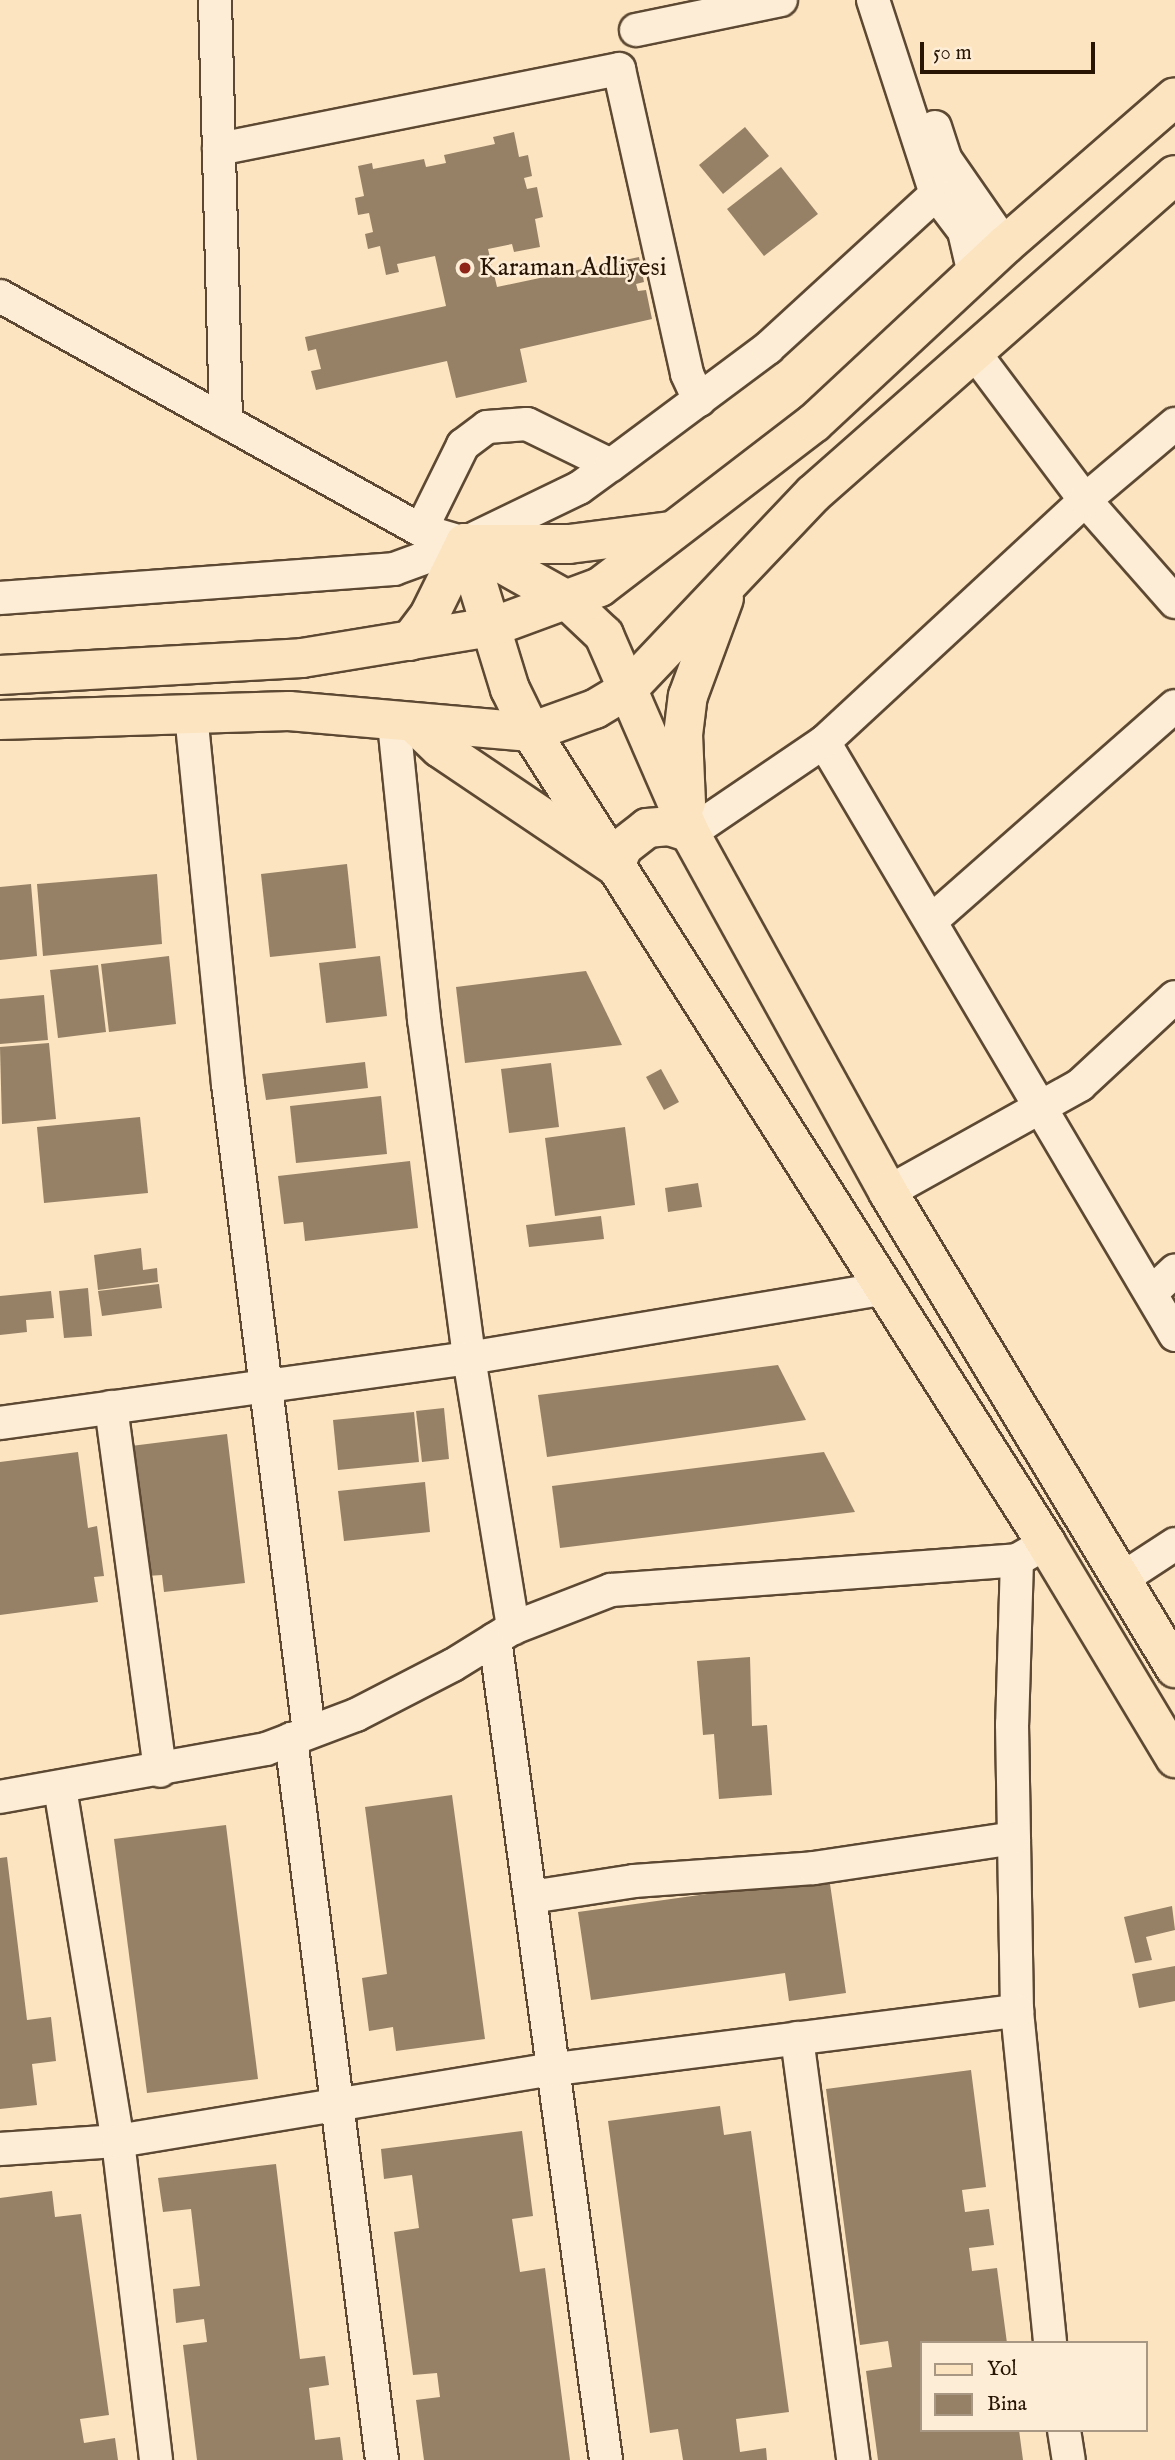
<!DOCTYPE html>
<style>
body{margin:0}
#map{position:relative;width:1175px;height:2460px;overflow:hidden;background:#fce4c0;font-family:"IM FELL English",serif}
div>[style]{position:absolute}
.building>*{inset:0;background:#968166}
.roads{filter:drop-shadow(2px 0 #5d4933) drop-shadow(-2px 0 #5d4933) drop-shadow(0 2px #5d4933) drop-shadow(0 -2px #5d4933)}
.minor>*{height:32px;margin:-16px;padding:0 16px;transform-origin:16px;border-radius:16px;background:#fdedd6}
.major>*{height:38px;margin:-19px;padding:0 19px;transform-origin:19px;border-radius:19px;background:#fce4c0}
.dots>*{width:19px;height:19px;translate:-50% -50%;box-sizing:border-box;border:4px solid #fdedd6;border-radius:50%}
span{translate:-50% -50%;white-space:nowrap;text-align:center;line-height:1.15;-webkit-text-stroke:5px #fdedd6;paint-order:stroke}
.poi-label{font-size:26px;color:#281504}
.left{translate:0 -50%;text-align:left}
.legend{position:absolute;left:920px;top:2341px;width:228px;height:91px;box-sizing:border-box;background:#fdedd6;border:2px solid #a89782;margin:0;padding:9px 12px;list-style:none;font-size:21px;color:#281504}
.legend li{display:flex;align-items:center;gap:14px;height:35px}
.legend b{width:35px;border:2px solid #a89782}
.scale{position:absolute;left:920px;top:42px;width:175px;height:32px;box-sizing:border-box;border:4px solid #281504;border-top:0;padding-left:9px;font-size:21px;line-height:24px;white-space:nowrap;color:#281504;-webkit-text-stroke:5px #fdedd6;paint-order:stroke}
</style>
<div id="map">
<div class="building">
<i style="clip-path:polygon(745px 127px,769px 156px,723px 194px,699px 165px)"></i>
<i style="clip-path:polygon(514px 132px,519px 157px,528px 155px,532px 176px,524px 178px,527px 189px,537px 187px,543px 217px,535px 219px,540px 247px,514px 252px,512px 244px,488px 249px,497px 287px,639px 257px,644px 282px,636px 284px,638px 291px,646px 290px,652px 319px,520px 349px,527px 382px,456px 398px,447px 361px,316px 390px,311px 371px,321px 369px,316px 349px,308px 351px,305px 337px,446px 306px,435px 256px,397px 264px,399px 272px,386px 275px,380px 246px,368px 249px,365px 234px,373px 232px,369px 213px,358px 215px,355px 198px,364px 196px,358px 166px,372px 163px,373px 169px,424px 159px,426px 167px,446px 163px,444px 155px,495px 144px,493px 137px)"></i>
<i style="clip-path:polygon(781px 167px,818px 214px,764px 256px,727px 209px)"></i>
<i style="clip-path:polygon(347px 864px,356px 948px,270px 957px,261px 874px)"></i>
<i style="clip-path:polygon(157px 874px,162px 944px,43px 956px,37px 884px)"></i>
<i style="clip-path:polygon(31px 884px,37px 956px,0 960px,0 887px)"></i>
<i style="clip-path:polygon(169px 956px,176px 1024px,109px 1032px,101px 964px)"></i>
<i style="clip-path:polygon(380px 956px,387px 1016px,326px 1023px,319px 963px)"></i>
<i style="clip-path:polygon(98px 965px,106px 1032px,58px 1038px,50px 970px)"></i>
<i style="clip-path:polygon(586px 971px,622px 1045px,465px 1063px,456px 987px)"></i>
<i style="clip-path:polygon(44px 995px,48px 1040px,0 1044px,0 999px)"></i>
<i style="clip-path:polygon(49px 1043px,56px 1119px,2px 1124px,0 1047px)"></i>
<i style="clip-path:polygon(365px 1062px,368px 1088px,266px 1100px,262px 1074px)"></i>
<i style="clip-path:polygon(551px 1063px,559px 1127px,509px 1133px,501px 1069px)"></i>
<i style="clip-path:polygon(661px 1069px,679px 1102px,664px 1110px,646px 1077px)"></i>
<i style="clip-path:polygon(381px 1096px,387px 1154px,296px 1163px,290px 1106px)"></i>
<i style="clip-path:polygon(140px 1117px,148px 1193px,44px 1203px,37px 1127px)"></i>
<i style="clip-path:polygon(625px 1127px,635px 1205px,555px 1216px,545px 1138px)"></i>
<i style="clip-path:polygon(410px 1161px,418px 1228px,305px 1241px,303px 1222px,284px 1224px,278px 1176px)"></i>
<i style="clip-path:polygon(698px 1183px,702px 1207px,668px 1212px,665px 1188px)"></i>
<i style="clip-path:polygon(601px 1216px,604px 1239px,529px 1247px,526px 1225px)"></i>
<i style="clip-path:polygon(141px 1248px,143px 1270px,157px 1268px,158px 1282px,98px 1290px,94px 1255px)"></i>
<i style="clip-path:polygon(159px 1284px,162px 1308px,102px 1316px,98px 1291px)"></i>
<i style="clip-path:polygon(88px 1288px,92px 1336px,64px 1338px,59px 1291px)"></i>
<i style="clip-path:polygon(51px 1291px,54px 1318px,26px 1320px,27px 1332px,0 1335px,0 1296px)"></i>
<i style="clip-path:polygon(778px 1365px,806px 1420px,547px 1457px,538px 1395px)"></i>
<i style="clip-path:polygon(444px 1408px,449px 1459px,422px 1462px,416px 1411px)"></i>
<i style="clip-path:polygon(414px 1412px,419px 1462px,338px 1470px,333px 1420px)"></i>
<i style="clip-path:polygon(227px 1434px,245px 1583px,164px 1592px,162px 1575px,147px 1576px,131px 1446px)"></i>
<i style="clip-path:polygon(78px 1452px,88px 1528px,97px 1526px,104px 1576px,94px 1577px,98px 1602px,0 1615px,0 1462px)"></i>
<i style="clip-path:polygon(824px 1452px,855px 1512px,560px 1548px,552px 1486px)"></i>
<i style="clip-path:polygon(425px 1482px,430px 1532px,344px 1541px,338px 1491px)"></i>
<i style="clip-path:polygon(750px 1657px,752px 1726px,767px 1725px,772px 1795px,719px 1799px,714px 1734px,703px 1735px,697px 1661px)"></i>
<i style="clip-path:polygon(452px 1795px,485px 2039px,396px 2051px,393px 2027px,369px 2031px,362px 1978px,387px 1974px,365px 1807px)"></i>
<i style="clip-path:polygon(226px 1825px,258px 2079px,147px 2093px,114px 1839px)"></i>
<i style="clip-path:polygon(7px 1857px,27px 2020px,51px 2017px,56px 2061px,32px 2064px,37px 2105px,0 2109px,0 1858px)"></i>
<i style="clip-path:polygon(829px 1877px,846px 1993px,789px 2001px,785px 1973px,591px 2000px,578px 1912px)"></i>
<i style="clip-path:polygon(1172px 1906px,1175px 1930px,1146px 1937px,1152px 1960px,1135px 1963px,1124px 1917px)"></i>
<i style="clip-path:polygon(1175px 1966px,1175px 2001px,1139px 2008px,1132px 1974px)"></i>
<i style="clip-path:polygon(971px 2070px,986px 2187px,962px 2190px,965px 2212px,989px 2209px,994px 2245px,969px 2248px,972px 2271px,997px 2268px,1007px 2343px,921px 2343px,921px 2430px,1019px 2430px,1023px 2460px,878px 2460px,866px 2371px,892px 2367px,888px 2341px,860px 2345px,826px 2089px)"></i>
<i style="clip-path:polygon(720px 2106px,724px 2135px,751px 2131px,789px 2412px,736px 2419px,740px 2452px,766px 2448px,767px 2460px,683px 2460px,678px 2429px,650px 2433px,608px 2121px)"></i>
<i style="clip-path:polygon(522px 2131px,533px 2216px,512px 2219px,520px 2272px,545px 2268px,570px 2460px,424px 2460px,416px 2400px,440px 2397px,437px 2373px,413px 2375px,394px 2232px,419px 2228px,412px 2175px,384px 2179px,381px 2149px)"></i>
<i style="clip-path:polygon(276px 2164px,300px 2359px,325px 2356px,329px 2385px,309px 2388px,315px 2440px,340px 2437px,343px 2460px,197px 2460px,183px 2345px,207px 2342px,204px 2319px,176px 2323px,173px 2289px,200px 2286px,191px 2209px,163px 2212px,158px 2178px)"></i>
<i style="clip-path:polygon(52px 2191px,55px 2217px,81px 2214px,109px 2415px,80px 2419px,84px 2443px,115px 2438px,118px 2460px,0 2460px,0 2198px)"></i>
</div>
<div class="roads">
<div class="minor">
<i style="left:215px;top:0;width:422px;rotate:88.5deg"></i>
<i style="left:873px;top:0;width:204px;rotate:72deg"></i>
<i style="left:936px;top:194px;width:46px;rotate:52.9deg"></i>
<i style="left:964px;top:231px;width:44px;rotate:76.9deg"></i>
<i style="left:636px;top:30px;width:148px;rotate:-11.7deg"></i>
<i style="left:935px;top:127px;width:35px;rotate:72deg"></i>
<i style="left:946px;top:160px;width:103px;rotate:55.2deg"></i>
<i style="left:219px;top:149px;width:408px;rotate:-11.3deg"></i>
<i style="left:619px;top:69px;width:312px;rotate:77.4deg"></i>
<i style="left:687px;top:374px;width:29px;rotate:65deg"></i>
<i style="left:0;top:296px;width:482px;rotate:29.1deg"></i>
<i style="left:421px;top:530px;width:46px;rotate:16.5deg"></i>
<i style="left:973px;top:351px;width:186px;rotate:53.1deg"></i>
<i style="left:1085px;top:500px;width:136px;rotate:48.6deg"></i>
<i style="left:421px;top:530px;width:95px;rotate:-63.7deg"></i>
<i style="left:463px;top:445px;width:30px;rotate:-37deg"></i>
<i style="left:487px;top:427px;width:40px;rotate:-4.3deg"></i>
<i style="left:527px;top:424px;width:93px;rotate:26deg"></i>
<i style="left:0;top:598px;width:395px;rotate:-4.2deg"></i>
<i style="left:394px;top:569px;width:76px;rotate:-20.1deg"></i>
<i style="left:465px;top:543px;width:127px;rotate:-25.8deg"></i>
<i style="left:579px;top:488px;width:39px;rotate:-36deg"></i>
<i style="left:611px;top:465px;width:196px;rotate:-36.7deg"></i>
<i style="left:768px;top:348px;width:228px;rotate:-42.5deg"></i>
<i style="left:191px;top:714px;width:372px;rotate:84.3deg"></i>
<i style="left:228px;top:1084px;width:653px;rotate:82.87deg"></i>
<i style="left:394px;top:723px;width:298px;rotate:84.2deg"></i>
<i style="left:424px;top:1019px;width:342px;rotate:82.4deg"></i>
<i style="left:469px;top:1358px;width:274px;rotate:80.7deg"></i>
<i style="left:824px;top:742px;width:689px;rotate:59.38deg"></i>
<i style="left:690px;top:833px;width:162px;rotate:-34.2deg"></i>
<i style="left:824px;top:742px;width:356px;rotate:-42.8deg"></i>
<i style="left:1085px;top:500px;width:118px;rotate:-40.2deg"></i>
<i style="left:931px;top:921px;width:325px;rotate:-41.4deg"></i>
<i style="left:888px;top:1192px;width:220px;rotate:-29.1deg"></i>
<i style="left:1080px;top:1085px;width:129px;rotate:-42.8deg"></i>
<i style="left:1151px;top:1293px;width:33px;rotate:-43deg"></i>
<i style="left:111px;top:1407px;width:367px;rotate:82.3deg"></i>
<i style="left:0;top:1423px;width:473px;rotate:-7.9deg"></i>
<i style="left:469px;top:1358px;width:420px;rotate:-9.5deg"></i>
<i style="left:1017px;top:1560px;width:164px;rotate:91.7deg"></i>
<i style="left:1012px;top:1724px;width:287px;rotate:89deg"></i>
<i style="left:1017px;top:2011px;width:334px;rotate:84.3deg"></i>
<i style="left:1123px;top:1578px;width:62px;rotate:-33.2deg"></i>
<i style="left:495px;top:1639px;width:828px;rotate:82.3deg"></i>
<i style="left:291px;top:1739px;width:727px;rotate:82.81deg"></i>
<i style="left:60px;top:1788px;width:358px;rotate:80.7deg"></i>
<i style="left:118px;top:2141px;width:321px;rotate:83.2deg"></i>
<i style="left:0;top:1797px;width:270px;rotate:-10.2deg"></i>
<i style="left:266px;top:1749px;width:96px;rotate:-20.7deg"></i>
<i style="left:356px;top:1715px;width:109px;rotate:-27.3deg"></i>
<i style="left:453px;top:1665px;width:70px;rotate:-31.7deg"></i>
<i style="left:513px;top:1628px;width:105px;rotate:-21.2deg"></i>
<i style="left:611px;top:1590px;width:407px;rotate:-4.2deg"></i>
<i style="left:1017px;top:1560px;width:34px;rotate:-30deg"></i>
<i style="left:531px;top:1897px;width:104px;rotate:-8.8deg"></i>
<i style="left:634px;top:1881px;width:180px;rotate:-4.1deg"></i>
<i style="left:814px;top:1868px;width:202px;rotate:-8.5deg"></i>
<i style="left:797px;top:2038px;width:426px;rotate:82.4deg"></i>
<i style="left:0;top:2149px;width:118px;rotate:-3.9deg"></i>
<i style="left:118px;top:2141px;width:443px;rotate:-9.4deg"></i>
<i style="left:555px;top:2069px;width:466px;rotate:-7.2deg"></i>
<i style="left:1064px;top:2430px;width:30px;rotate:81deg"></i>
</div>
<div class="major">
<i style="left:465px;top:543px;width:153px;rotate:72.9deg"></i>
<i style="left:510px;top:689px;width:48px;rotate:64deg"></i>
<i style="left:531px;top:732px;width:961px;rotate:57.58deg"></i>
<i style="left:1046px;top:1543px;width:251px;rotate:59deg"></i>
<i style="left:465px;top:543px;width:117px;rotate:29.2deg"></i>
<i style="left:567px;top:600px;width:51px;rotate:43.4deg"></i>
<i style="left:604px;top:635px;width:216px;rotate:66.5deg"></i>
<i style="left:690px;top:833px;width:410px;rotate:61.1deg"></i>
<i style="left:888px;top:1192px;width:556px;rotate:58.91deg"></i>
<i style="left:470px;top:544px;width:99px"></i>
<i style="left:569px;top:544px;width:104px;rotate:-7.2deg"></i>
<i style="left:410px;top:641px;width:34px;rotate:-53deg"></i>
<i style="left:430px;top:614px;width:79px;rotate:-63.8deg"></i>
<i style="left:0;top:675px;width:302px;rotate:-3.2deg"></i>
<i style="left:302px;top:658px;width:193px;rotate:-9.3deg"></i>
<i style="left:492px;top:627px;width:115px;rotate:-20.3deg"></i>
<i style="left:600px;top:587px;width:270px;rotate:-37.5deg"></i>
<i style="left:814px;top:423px;width:261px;rotate:-43deg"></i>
<i style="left:1005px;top:245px;width:225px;rotate:-41deg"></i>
<i style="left:0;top:720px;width:289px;rotate:-1.8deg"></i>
<i style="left:289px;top:711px;width:243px;rotate:5deg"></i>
<i style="left:531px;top:732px;width:68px;rotate:-19.8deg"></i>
<i style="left:595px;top:709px;width:37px;rotate:-31deg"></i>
<i style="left:627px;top:690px;width:270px;rotate:-46.5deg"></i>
<i style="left:813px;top:494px;width:482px;rotate:-41.4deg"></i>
<i style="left:416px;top:725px;width:33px;rotate:44deg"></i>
<i style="left:440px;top:748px;width:211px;rotate:34deg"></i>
<i style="left:615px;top:866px;width:21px;rotate:-67deg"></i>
<i style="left:623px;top:847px;width:31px;rotate:-38deg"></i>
<i style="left:647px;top:828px;width:22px;rotate:-5deg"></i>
<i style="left:669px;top:826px;width:22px;rotate:18deg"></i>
<i style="left:686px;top:803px;width:68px;rotate:-92.5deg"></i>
<i style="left:683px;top:735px;width:39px;rotate:-83deg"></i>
<i style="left:688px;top:696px;width:104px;rotate:-69.8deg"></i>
</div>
</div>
<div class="dots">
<i style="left:465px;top:268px;background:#8f2418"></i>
</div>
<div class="poi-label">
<span class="left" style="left:479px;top:268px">Karaman Adliyesi</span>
</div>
<ul class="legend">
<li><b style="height:9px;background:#fce4c0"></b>Yol</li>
<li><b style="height:19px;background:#968166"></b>Bina</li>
</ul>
<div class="scale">50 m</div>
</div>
